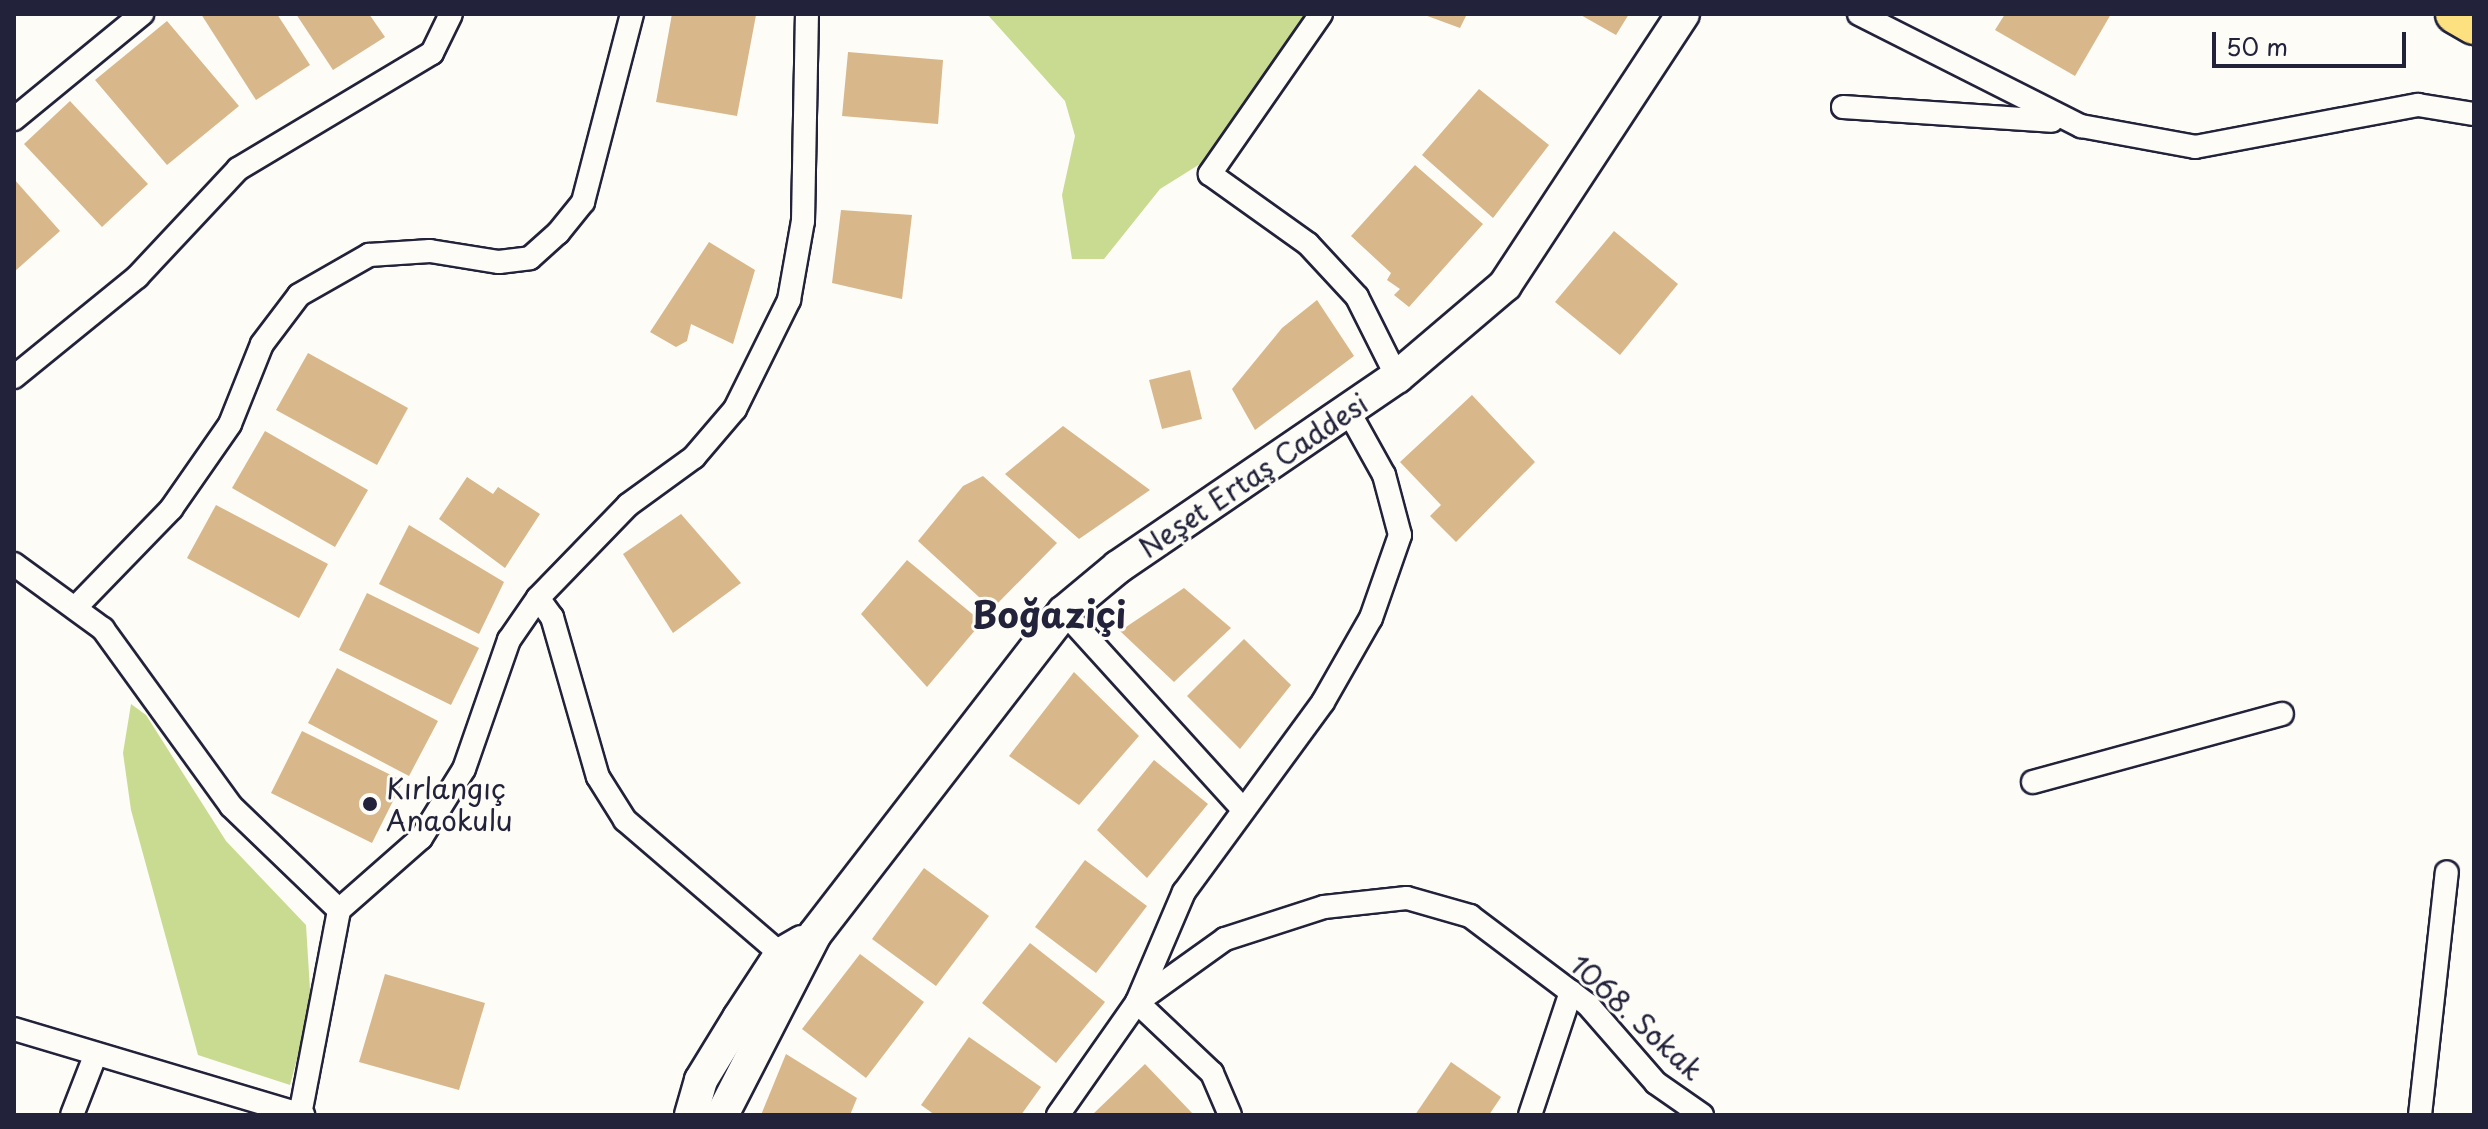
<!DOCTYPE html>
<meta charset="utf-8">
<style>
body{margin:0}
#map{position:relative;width:2488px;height:1129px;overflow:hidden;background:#fdfcf7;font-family:"Playpen Sans",sans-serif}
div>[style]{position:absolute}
.green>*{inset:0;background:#c9db90}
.building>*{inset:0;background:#d8b78b}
.roads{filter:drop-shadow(2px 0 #22223b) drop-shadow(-2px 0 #22223b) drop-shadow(0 2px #22223b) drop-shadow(0 -2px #22223b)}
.minor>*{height:22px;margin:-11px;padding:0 11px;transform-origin:11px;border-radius:11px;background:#fdfcf7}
.secondary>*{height:32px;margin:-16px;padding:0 16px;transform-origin:16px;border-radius:16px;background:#fdfcf7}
.trunk>*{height:38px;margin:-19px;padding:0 19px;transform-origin:19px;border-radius:19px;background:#fde080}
.dots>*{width:22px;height:22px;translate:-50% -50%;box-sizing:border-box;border:4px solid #fdfcf7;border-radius:50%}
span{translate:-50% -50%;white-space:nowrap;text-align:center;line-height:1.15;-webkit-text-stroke:6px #fdfcf7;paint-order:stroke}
.street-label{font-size:28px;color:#22223b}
.poi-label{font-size:28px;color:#22223b}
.left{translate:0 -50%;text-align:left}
.district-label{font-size:36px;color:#22223b;font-weight:700}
.frame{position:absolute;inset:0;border:16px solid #22223b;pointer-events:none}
.scale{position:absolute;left:2212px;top:32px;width:194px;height:36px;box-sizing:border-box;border:4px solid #22223b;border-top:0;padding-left:10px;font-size:24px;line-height:28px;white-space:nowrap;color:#22223b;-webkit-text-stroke:6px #fdfcf7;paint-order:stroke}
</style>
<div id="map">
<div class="green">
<i style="clip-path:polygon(987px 14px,1309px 14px,1208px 159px,1160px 189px,1104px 259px,1072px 259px,1062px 195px,1075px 136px,1065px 101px)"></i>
<i style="clip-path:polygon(131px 704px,146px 715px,226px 841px,306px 925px,311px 1006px,290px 1085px,198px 1055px,131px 810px,123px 753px)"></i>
</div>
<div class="building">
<i style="clip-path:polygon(201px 14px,277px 14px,310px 65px,256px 100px)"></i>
<i style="clip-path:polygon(296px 14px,369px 14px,385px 37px,333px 70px)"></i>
<i style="clip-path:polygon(672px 14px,756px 15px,737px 116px,656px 102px)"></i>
<i style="clip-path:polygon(1422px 14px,1467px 14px,1460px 28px)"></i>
<i style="clip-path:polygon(1579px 14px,1629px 14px,1616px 35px)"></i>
<i style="clip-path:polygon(2005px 14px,2111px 14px,2075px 76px,1995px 30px)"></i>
<i style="clip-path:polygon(167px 21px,239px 106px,167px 165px,95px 80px)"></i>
<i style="clip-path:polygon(848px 52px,943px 60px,938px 124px,842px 116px)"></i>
<i style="clip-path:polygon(1479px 89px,1549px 145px,1493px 218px,1422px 155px)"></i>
<i style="clip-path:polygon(70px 101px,148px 184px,102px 227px,24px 144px)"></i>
<i style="clip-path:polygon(1415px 165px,1483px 224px,1409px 307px,1394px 295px,1400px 289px,1387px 280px,1391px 273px,1351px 236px)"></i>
<i style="clip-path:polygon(14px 179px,60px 231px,14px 272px)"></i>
<i style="clip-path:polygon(841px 210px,912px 215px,902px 299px,832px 283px)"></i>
<i style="clip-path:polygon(1614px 231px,1678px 284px,1620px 355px,1555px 302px)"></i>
<i style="clip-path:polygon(709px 242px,755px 270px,733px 344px,691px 324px,687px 341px,676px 347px,650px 332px)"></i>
<i style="clip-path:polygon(1317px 300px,1354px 356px,1255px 430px,1232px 389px,1282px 328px)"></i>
<i style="clip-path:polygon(308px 353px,408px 408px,377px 465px,276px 410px)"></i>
<i style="clip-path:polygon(1190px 370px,1202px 419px,1162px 429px,1149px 380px)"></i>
<i style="clip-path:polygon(1472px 395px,1535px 462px,1456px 542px,1430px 516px,1441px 505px,1400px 462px)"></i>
<i style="clip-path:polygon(1063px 426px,1150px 490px,1079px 539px,1005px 474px)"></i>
<i style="clip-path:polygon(265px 431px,368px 490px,335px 547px,232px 488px)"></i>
<i style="clip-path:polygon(983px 476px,1057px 543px,992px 609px,918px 541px,963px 486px)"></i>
<i style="clip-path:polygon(467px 477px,493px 494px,498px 487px,540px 514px,505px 568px,439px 519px)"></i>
<i style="clip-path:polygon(216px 505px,328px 564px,299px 618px,187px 558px)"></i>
<i style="clip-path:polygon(681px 514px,741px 583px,673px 633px,623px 554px)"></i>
<i style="clip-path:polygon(409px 525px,504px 582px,479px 634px,379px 584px)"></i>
<i style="clip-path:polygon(907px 560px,982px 622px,927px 687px,861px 614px)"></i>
<i style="clip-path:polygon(1184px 588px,1231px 628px,1174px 682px,1120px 631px)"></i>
<i style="clip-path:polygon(367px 593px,479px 648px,451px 705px,339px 650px)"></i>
<i style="clip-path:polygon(1244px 639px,1291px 685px,1240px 749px,1187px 696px)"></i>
<i style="clip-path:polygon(337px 668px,438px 721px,409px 776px,308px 723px)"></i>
<i style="clip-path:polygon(1074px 672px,1139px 736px,1079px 805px,1009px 756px)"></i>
<i style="clip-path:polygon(302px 731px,403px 781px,372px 843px,271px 793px)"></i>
<i style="clip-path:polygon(1154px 760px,1208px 804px,1147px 878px,1097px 830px)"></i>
<i style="clip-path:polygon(1085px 860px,1147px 906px,1096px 973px,1035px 927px)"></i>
<i style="clip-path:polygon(924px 868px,989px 916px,936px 986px,872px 939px)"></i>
<i style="clip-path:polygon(1030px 943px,1105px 1002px,1056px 1063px,982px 1003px)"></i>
<i style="clip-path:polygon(860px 954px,924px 1002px,866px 1078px,802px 1029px)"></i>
<i style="clip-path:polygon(385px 974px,485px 1003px,459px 1090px,359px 1062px)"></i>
<i style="clip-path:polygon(969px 1037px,1041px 1087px,1021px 1115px,935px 1115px,921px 1105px)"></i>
<i style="clip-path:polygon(786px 1054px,857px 1098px,850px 1115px,761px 1115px)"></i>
<i style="clip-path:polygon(1451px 1062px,1501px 1097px,1489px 1115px,1415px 1115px)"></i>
<i style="clip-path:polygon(1145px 1064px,1194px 1115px,1092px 1115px)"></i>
</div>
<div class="roads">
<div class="minor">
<i style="left:1321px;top:14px;width:195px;rotate:124.8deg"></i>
<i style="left:1210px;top:174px;width:120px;rotate:35.5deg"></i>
<i style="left:1308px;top:244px;width:72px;rotate:47.2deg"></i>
<i style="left:1357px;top:297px;width:89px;rotate:63.4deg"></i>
<i style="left:1859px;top:14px;width:249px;rotate:26.8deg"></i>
<i style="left:2081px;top:126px;width:116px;rotate:10.4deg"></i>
<i style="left:2195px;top:147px;width:227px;rotate:-10.7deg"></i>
<i style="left:2418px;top:105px;width:57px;rotate:9.1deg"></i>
<i style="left:1843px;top:107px;width:209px;rotate:3.8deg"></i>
<i style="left:14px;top:119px;width:166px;rotate:-39.4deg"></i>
<i style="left:14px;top:377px;width:159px;rotate:-39.1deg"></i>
<i style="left:137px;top:277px;width:148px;rotate:-46.9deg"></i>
<i style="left:238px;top:169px;width:226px;rotate:-30.9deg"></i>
<i style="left:432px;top:53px;width:43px;rotate:-64deg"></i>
<i style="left:14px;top:564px;width:110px;rotate:36.1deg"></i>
<i style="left:103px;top:629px;width:218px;rotate:54.1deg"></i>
<i style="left:231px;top:806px;width:150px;rotate:43.9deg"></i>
<i style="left:538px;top:598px;width:24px;rotate:54deg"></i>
<i style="left:552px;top:617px;width:166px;rotate:74deg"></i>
<i style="left:598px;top:777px;width:51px;rotate:57.9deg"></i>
<i style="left:625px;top:820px;width:206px;rotate:40.7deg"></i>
<i style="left:78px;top:605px;width:134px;rotate:-45.9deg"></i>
<i style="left:171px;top:509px;width:103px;rotate:-55.2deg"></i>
<i style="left:230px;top:424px;width:86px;rotate:-68.2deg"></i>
<i style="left:262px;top:344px;width:61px;rotate:-52.9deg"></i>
<i style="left:299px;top:295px;width:81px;rotate:-29.7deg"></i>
<i style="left:369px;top:255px;width:61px;rotate:-3.8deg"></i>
<i style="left:430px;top:251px;width:70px;rotate:9.1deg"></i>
<i style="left:499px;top:262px;width:31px;rotate:-7deg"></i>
<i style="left:530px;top:258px;width:38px;rotate:-42deg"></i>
<i style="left:558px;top:233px;width:40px;rotate:-51deg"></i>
<i style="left:583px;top:202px;width:194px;rotate:-75.4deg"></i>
<i style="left:1064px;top:612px;width:263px;rotate:47.8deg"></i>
<i style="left:2033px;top:782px;width:258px;rotate:-15.3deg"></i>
<i style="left:339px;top:910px;width:109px;rotate:-41.3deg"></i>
<i style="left:421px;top:838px;width:81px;rotate:-58.1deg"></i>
<i style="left:464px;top:769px;width:137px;rotate:-70.8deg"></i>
<i style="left:509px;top:640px;width:51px;rotate:-55.4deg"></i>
<i style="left:538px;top:598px;width:129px;rotate:-45.9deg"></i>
<i style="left:628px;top:505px;width:82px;rotate:-36deg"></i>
<i style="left:694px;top:457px;width:63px;rotate:-49.5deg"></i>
<i style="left:735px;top:409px;width:122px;rotate:-63.6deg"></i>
<i style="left:789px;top:300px;width:80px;rotate:-80deg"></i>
<i style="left:803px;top:221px;width:207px;rotate:-88.9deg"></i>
<i style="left:14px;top:1029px;width:302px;rotate:16.6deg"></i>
<i style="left:72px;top:1115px;width:63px;rotate:-68.7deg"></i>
<i style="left:300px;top:1115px;width:209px;rotate:-79.2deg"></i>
<i style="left:1058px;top:1115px;width:138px;rotate:-55deg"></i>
<i style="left:1137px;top:1002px;width:108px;rotate:-35.6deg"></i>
<i style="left:1225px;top:939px;width:104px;rotate:-17.9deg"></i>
<i style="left:1324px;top:907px;width:83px;rotate:-6.2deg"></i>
<i style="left:1407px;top:898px;width:66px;rotate:15.9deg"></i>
<i style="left:1470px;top:916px;width:148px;rotate:37deg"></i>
<i style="left:1588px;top:1005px;width:103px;rotate:48.9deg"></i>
<i style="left:1656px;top:1083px;width:56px;rotate:34.8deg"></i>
<i style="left:1230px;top:1115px;width:46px;rotate:-113.2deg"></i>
<i style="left:1212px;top:1073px;width:103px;rotate:-136.6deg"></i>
<i style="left:1137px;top:1002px;width:120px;rotate:-66.9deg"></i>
<i style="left:1184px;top:892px;width:235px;rotate:-53.8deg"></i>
<i style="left:1323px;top:702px;width:97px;rotate:-60.3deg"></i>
<i style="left:1371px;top:618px;width:88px;rotate:-70.7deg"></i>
<i style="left:1400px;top:535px;width:62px;rotate:-104.9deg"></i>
<i style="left:1384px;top:475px;width:72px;rotate:-119.1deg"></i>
<i style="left:1530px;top:1115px;width:130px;rotate:-71.6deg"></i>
<i style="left:2420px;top:1115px;width:244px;rotate:-83.7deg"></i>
</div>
<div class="secondary">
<i style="left:691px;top:1115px;width:36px;rotate:-74deg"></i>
<i style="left:701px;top:1080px;width:73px;rotate:-58.5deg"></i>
<i style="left:739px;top:1018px;width:77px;rotate:-56.7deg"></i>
<i style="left:781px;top:954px;width:24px;rotate:-30deg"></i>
<i style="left:722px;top:1115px;width:203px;rotate:-62.8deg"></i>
<i style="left:815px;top:934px;width:407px;rotate:-52.3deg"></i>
<i style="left:1064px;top:612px;width:70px;rotate:-39.8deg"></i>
<i style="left:1118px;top:567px;width:338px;rotate:-34.3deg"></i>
<i style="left:1397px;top:377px;width:142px;rotate:-40.4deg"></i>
<i style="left:1505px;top:285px;width:324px;rotate:-56.7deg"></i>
</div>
<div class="trunk">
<i style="left:2455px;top:14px;width:22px;rotate:30deg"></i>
</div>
</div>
<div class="dots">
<i style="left:370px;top:804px;background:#22223b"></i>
</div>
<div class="street-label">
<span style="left:1253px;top:475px;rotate:-34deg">Neşet Ertaş Caddesi</span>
<span style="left:1637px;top:1017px;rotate:43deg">1068. Sokak</span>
</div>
<div class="poi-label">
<span class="left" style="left:386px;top:804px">Kırlangıç<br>Anaokulu</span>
</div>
<div class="district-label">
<span style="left:1049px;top:614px">Boğaziçi</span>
</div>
<div class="frame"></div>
<div class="scale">50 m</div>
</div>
